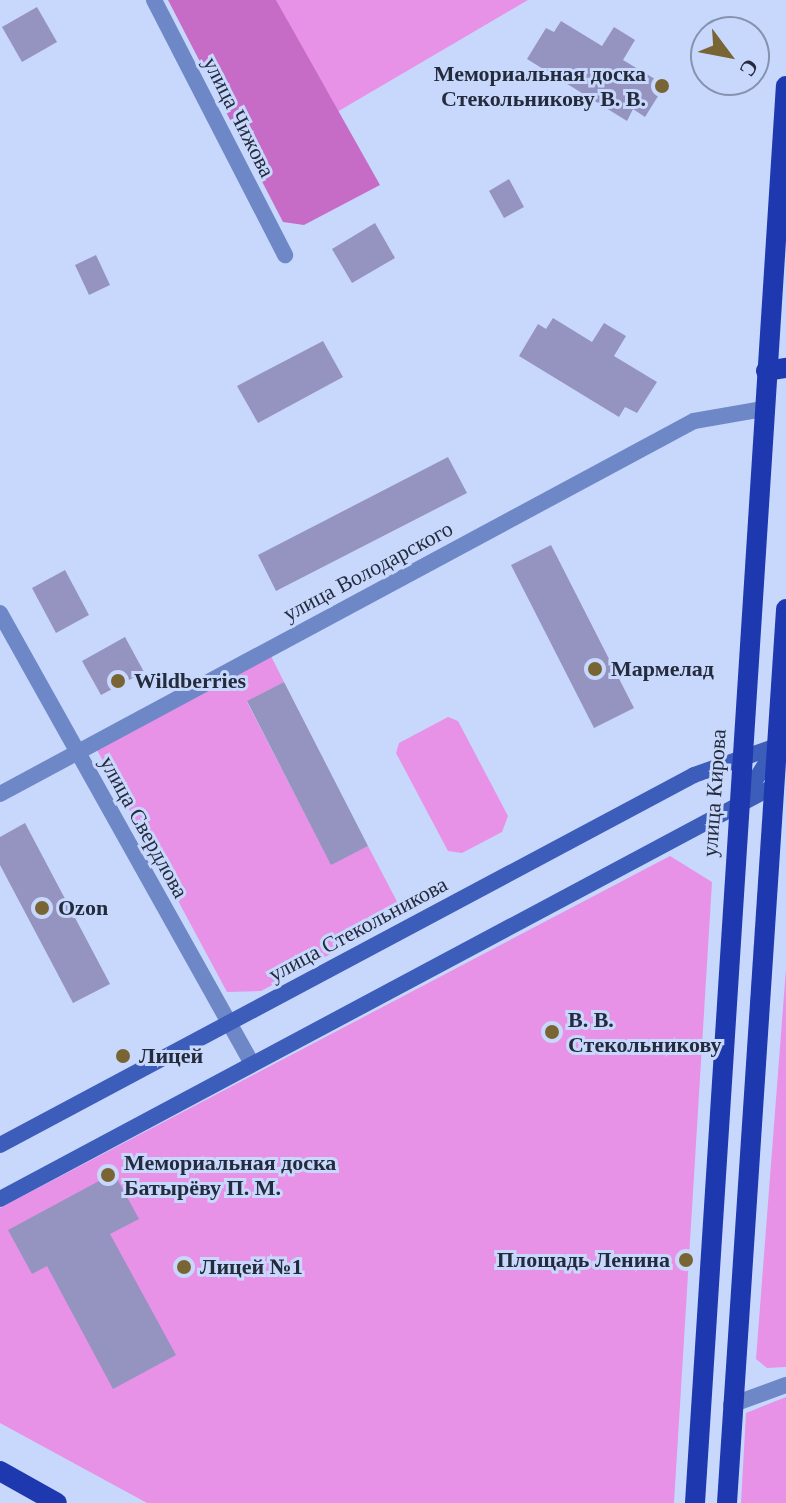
<!DOCTYPE html>
<meta charset="utf-8">
<style>
body{margin:0}
#map{position:relative;width:786px;height:1503px;overflow:hidden;background:#c8d8fc;font-family:Georgia,serif}
div>[style]{position:absolute}
.green>*{inset:0;background:#e792e7}
.forest>*{inset:0;background:#c66cc7}
.building>*{inset:0;background:#9593c0}
.minor>*{height:16px;margin:-8px;padding:0 8px;transform-origin:8px;border-radius:8px;background:#6e88c7}
.tertiary>*{height:16px;margin:-8px;padding:0 8px;transform-origin:8px;border-radius:8px;background:#6e88c7}
.secondary>*{height:16px;margin:-8px;padding:0 8px;transform-origin:8px;border-radius:8px;background:#3d5dba}
.primary>*{height:20px;margin:-10px;padding:0 10px;transform-origin:10px;border-radius:10px;background:#1e39af}
.dots>*{width:22px;height:22px;translate:-50% -50%;box-sizing:border-box;border:4px solid #c8d8fc;border-radius:50%}
span{translate:-50% -50%;white-space:nowrap;text-align:center;line-height:1.15;-webkit-text-stroke:6px #c8d8fc;paint-order:stroke}
.poi-label{font-size:22px;color:#242b3c;font-weight:700}
.right{translate:-100% -50%;text-align:right}
.left{translate:0 -50%;text-align:left}
.street-label{font-size:22px;color:#242b3c}
.north{position:absolute;left:690px;top:16px;width:80px;height:80px;box-sizing:border-box;background:#c8d8fc;border:2px solid #8693af;border-radius:50%;rotate:122deg;font-size:22px;font-weight:700;line-height:32px;text-align:center;color:#242b3c}
.north::after{content:'';display:block;margin:auto;width:28px;height:36px;background:#796433;clip-path:polygon(50% 0,100% 100%,50% 72%,0 100%)}
</style>
<div id="map">
<div class="green">
<i style="clip-path:polygon(276px 0,528px 0,337px 112px)"></i>
<i style="clip-path:polygon(270px 654px,284px 682px,247px 702px,331px 864px,368px 846px,404px 915px,261px 991px,227px 992px,96px 748px)"></i>
<i style="clip-path:polygon(448px 717px,458px 721px,508px 816px,502px 832px,462px 853px,448px 851px,396px 753px,399px 743px)"></i>
<i style="clip-path:polygon(670px 856px,712px 882px,674px 1503px,147px 1503px,0 1423px,0 1208px)"></i>
<i style="clip-path:polygon(786px 969px,786px 1367px,767px 1368px,756px 1359px)"></i>
<i style="clip-path:polygon(786px 1397px,786px 1503px,741px 1503px,746px 1413px)"></i>
</div>
<div class="forest">
<i style="clip-path:polygon(168px 0,276px 0,380px 185px,304px 225px,283px 222px)"></i>
</div>
<div class="building">
<i style="clip-path:polygon(37px 7px,57px 42px,22px 62px,2px 27px)"></i>
<i style="clip-path:polygon(561px 21px,602px 46px,614px 27px,635px 40px,623px 60px,665px 85px,645px 117px,633px 109px,627px 121px,527px 59px,546px 28px,554px 32px)"></i>
<i style="clip-path:polygon(509px 179px,524px 207px,504px 218px,489px 191px)"></i>
<i style="clip-path:polygon(375px 223px,395px 258px,352px 283px,332px 249px)"></i>
<i style="clip-path:polygon(96px 255px,110px 285px,89px 295px,75px 265px)"></i>
<i style="clip-path:polygon(553px 318px,592px 342px,604px 323px,626px 336px,614px 356px,657px 382px,637px 413px,625px 407px,619px 417px,519px 356px,538px 324px,546px 329px)"></i>
<i style="clip-path:polygon(323px 341px,343px 377px,258px 423px,237px 386px)"></i>
<i style="clip-path:polygon(448px 457px,467px 493px,276px 591px,258px 555px)"></i>
<i style="clip-path:polygon(551px 545px,634px 708px,594px 728px,511px 565px)"></i>
<i style="clip-path:polygon(65px 570px,89px 615px,56px 633px,32px 588px)"></i>
<i style="clip-path:polygon(125px 637px,144px 672px,101px 695px,82px 661px)"></i>
<i style="clip-path:polygon(284px 682px,368px 846px,331px 865px,247px 701px)"></i>
<i style="clip-path:polygon(25px 823px,110px 984px,73px 1003px,0 865px,0 837px)"></i>
<i style="clip-path:polygon(114px 1173px,139px 1219px,110px 1234px,176px 1355px,113px 1389px,47px 1266px,32px 1274px,8px 1230px)"></i>
</div>
<div class="minor">
<i style="left:154px;top:0;width:287px;rotate:62.8deg"></i>
<i style="left:0;top:794px;width:788px;rotate:-28.26deg"></i>
<i style="left:694px;top:421px;width:70px;rotate:-9.9deg"></i>
<i style="left:731px;top:1405px;width:59px;rotate:-20deg"></i>
</div>
<div class="tertiary">
<i style="left:0;top:613px;width:514px;rotate:60.79deg"></i>
</div>
<div class="secondary">
<i style="left:740px;top:804px;width:65px;rotate:-57.5deg"></i>
<i style="left:0;top:1145px;width:786px;rotate:-28.06deg"></i>
<i style="left:694px;top:775px;width:88px;rotate:-19.3deg"></i>
<i style="left:0;top:1199px;width:877px;rotate:-28.08deg"></i>
</div>
<div class="primary">
<i style="left:766px;top:371px;width:20px;rotate:-9deg"></i>
<i style="left:0;top:1471px;width:65px;rotate:29.3deg"></i>
<i style="left:695px;top:1503px;width:1420px;rotate:-86.33deg"></i>
<i style="left:727px;top:1503px;width:896px;rotate:-86.22deg"></i>
</div>
<div class="dots">
<i style="left:662px;top:86px;background:#796433"></i>
<i style="left:595px;top:669px;background:#796433"></i>
<i style="left:118px;top:681px;background:#796433"></i>
<i style="left:42px;top:908px;background:#796433"></i>
<i style="left:552px;top:1032px;background:#796433"></i>
<i style="left:123px;top:1056px;background:#796433"></i>
<i style="left:108px;top:1175px;background:#796433"></i>
<i style="left:686px;top:1260px;background:#796433"></i>
<i style="left:184px;top:1267px;background:#796433"></i>
</div>
<div class="poi-label">
<span class="right" style="left:646px;top:86px">Мемориальная доска<br>Стекольникову В. В.</span>
<span class="left" style="left:611px;top:669px">Мармелад</span>
<span class="left" style="left:134px;top:681px">Wildberries</span>
<span class="left" style="left:58px;top:908px">Ozon</span>
<span class="left" style="left:568px;top:1032px">В. В.<br>Стекольникову</span>
<span class="left" style="left:139px;top:1056px">Лицeй</span>
<span class="left" style="left:124px;top:1175px">Мемориальная доска<br>Батырёву П. М.</span>
<span class="right" style="left:670px;top:1260px">Площадь Ленина</span>
<span class="left" style="left:200px;top:1267px">Лицeй №1</span>
</div>
<div class="street-label">
<span style="left:239px;top:117px;rotate:63deg">улица Чижова</span>
<span style="left:368px;top:571px;rotate:-28deg">улица Володарского</span>
<span style="left:714px;top:793px;rotate:-86deg">улица Кирова</span>
<span style="left:144px;top:827px;rotate:61deg">улица Свердлова</span>
<span style="left:358px;top:929px;rotate:-28deg">улица Стекольникова</span>
</div>
<div class="north">С</div>
</div>
